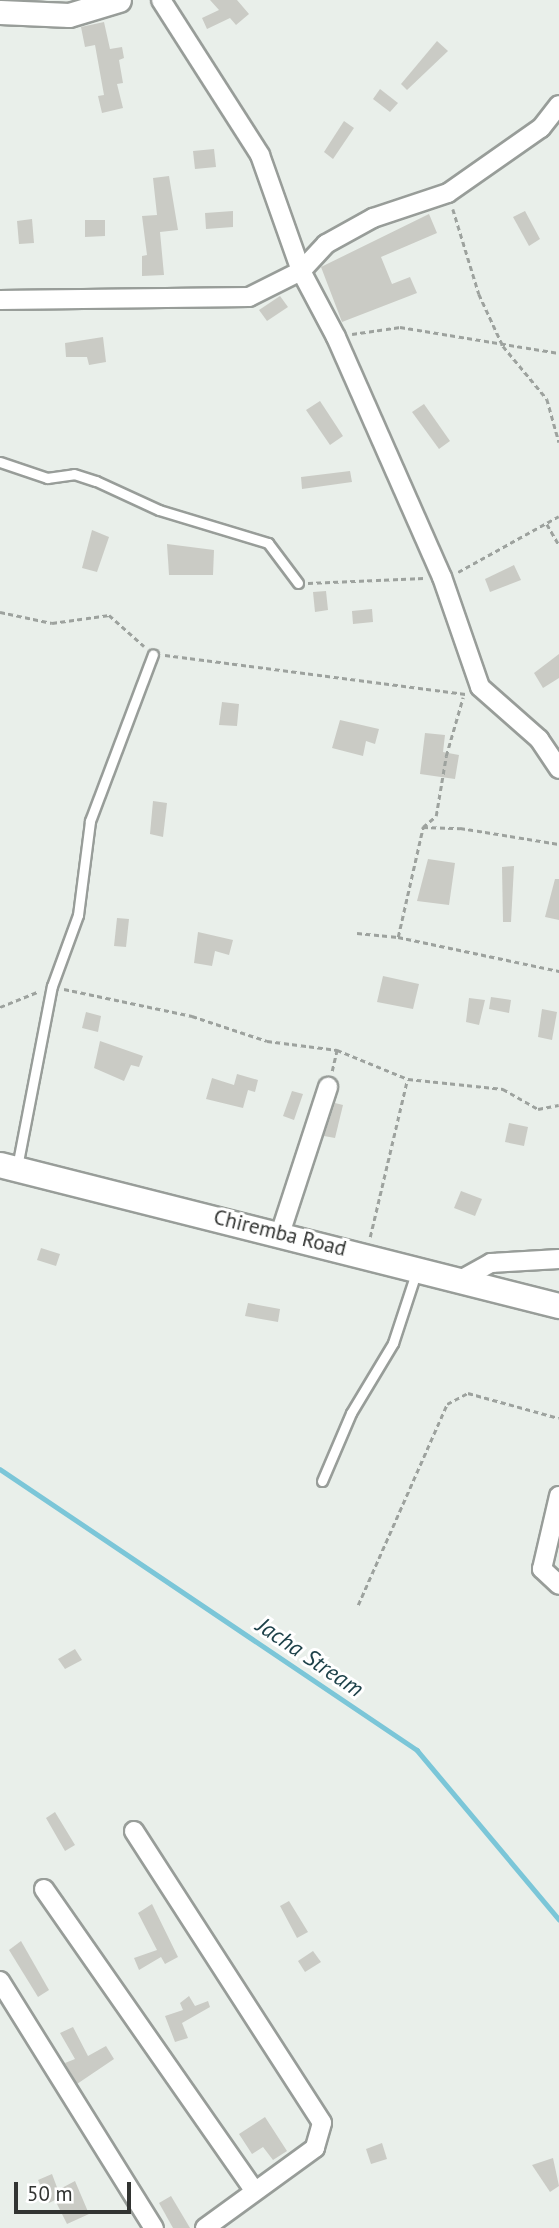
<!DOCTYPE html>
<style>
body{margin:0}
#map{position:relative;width:559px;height:2228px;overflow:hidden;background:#e9efea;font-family:"PT Sans",sans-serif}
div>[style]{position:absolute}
.stream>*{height:4.5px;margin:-2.25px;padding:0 2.25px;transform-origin:2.25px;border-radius:2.25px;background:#7bc6d8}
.building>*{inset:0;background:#cacbc5}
.path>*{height:2.5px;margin-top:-1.25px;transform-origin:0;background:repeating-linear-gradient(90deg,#9da29e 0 5px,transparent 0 8.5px)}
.roads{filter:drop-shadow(2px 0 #989d99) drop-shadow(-2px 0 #989d99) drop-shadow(0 2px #989d99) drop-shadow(0 -2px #989d99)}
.service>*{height:9px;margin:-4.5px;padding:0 4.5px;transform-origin:4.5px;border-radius:4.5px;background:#fff}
.minor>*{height:18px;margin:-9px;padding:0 9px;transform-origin:9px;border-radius:9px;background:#fff}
.tertiary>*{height:23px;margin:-11.5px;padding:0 11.5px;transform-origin:11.5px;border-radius:11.5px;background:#fff}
.secondary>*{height:24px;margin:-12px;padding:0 12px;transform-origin:12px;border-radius:12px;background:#fff}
span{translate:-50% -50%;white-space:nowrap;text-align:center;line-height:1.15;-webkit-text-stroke:6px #fff;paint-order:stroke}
.street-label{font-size:21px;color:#323432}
.water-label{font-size:23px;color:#1e424a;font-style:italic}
.scale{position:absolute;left:14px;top:2182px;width:117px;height:32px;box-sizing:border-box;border:4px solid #323432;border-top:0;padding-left:9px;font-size:21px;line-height:24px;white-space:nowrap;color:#323432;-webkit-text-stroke:5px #fff;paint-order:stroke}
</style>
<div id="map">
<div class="stream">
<i style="left:0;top:1469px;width:503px;rotate:33.97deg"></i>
<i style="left:417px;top:1750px;width:221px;rotate:50deg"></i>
</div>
<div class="building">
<i style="clip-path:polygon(210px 0,237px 0,249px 14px,236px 25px,230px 18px,207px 29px,202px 18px,219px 10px)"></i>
<i style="clip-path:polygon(104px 22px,110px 49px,122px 47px,124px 58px,119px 60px,123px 83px,117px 84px,123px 108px,102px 113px,98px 96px,104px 95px,95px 45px,85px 47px,81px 27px)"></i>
<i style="clip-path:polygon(437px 41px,448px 51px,407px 90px,401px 84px)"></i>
<i style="clip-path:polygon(380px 89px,398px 103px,390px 112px,373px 99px)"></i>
<i style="clip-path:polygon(344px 121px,354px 128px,333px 159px,324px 152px)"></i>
<i style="clip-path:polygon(214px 149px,216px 167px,195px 169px,193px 151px)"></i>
<i style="clip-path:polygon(169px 176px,178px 230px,160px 232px,164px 275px,142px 276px,142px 256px,147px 255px,142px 216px,157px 215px,153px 178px)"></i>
<i style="clip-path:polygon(233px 211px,233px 227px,206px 229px,205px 213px)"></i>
<i style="clip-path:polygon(525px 211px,540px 239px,529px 246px,513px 217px)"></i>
<i style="clip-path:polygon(429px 214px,437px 233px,381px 257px,392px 284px,410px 277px,417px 293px,342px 322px,321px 267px)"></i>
<i style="clip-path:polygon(32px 219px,34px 243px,19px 244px,17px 221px)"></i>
<i style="clip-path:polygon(85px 220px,105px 220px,105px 236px,85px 237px)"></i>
<i style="clip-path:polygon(280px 296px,288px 307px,267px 321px,259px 310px)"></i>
<i style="clip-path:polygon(103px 337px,106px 362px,89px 365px,87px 357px,66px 357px,65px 343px)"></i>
<i style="clip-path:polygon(320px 401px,343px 436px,330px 445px,306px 410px)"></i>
<i style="clip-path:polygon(424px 404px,450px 441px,439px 449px,412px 412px)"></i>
<i style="clip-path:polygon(350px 471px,352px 482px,302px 489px,301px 477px)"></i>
<i style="clip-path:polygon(92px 530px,109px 537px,97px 572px,82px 568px)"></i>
<i style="clip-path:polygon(167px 544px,214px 550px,213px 575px,169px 575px)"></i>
<i style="clip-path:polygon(514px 565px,521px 580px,490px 592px,485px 579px)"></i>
<i style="clip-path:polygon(326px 591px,328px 610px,315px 612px,313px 592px)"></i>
<i style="clip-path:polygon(372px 609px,373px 622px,353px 624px,352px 611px)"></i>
<i style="clip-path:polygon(559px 654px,559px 678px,543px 688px,534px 673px)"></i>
<i style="clip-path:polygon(222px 702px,239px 704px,237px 726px,219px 725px)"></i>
<i style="clip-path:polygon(340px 720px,379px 729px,375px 744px,366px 741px,363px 756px,332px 748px)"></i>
<i style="clip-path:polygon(425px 733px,445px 735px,443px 752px,459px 755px,455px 779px,420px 774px)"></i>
<i style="clip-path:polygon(153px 801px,167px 803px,163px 837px,150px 834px)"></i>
<i style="clip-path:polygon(428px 859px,455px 863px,449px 905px,417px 901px)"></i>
<i style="clip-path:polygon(514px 866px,511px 922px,503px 922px,502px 867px)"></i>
<i style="clip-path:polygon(555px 879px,559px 879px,559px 920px,545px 917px)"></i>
<i style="clip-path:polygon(117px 918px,129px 919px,126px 947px,114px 946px)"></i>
<i style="clip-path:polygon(198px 932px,233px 940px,229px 955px,215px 951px,212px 966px,194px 963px)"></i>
<i style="clip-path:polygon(383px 976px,419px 984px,413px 1009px,377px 1002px)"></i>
<i style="clip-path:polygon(491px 997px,511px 1000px,509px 1013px,489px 1009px)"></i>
<i style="clip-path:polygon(469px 998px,485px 1000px,479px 1025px,466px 1022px)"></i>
<i style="clip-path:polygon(542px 1009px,557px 1012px,552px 1040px,538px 1037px)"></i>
<i style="clip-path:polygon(86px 1012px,101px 1016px,98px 1032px,82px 1028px)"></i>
<i style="clip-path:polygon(100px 1041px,143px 1056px,139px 1067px,131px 1065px,124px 1081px,94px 1068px)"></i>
<i style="clip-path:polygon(237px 1074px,258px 1080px,255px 1092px,248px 1090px,243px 1108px,206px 1099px,212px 1078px,234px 1085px)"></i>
<i style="clip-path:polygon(292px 1091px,303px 1094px,294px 1120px,283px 1116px)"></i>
<i style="clip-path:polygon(335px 1103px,343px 1105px,335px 1138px,324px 1136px)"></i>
<i style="clip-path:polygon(509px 1123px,528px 1127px,524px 1146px,505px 1142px)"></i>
<i style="clip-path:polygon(461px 1191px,482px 1199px,475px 1216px,454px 1208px)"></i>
<i style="clip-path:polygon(41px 1248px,60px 1254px,56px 1266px,37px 1260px)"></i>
<i style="clip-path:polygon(248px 1303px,280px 1309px,278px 1322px,245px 1316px)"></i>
<i style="clip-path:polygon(75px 1649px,82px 1660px,65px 1669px,58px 1659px)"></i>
<i style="clip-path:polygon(55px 1812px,75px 1845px,65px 1851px,46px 1818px)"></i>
<i style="clip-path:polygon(289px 1901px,308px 1932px,297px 1938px,280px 1906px)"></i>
<i style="clip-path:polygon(152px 1904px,178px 1957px,165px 1964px,161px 1957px,139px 1970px,134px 1958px,157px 1950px,138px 1913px)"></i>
<i style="clip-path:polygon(21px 1941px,49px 1990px,38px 1997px,9px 1950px)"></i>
<i style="clip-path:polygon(313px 1951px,321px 1962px,305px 1972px,298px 1961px)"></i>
<i style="clip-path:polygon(189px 1996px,195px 2006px,208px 2001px,210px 2007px,182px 2023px,188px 2038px,175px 2042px,165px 2016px,183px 2010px,180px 2003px)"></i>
<i style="clip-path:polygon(73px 2027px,88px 2056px,106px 2046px,114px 2059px,77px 2084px,65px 2063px,75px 2059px,60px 2033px)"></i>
<i style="clip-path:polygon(265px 2117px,287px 2151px,273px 2160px,263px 2147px,252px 2154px,239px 2134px)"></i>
<i style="clip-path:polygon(382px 2143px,387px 2159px,371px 2164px,366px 2149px)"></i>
<i style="clip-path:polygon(553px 2158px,559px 2186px,550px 2192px,532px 2165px)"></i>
<i style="clip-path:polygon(52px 2174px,58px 2190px,75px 2181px,89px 2214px,67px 2224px,55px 2200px,49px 2203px,38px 2180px)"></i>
<i style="clip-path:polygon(171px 2196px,190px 2228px,173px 2228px,159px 2203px)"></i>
</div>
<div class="path">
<i style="left:453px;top:209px;width:89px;rotate:73deg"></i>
<i style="left:479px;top:294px;width:57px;rotate:65.2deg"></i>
<i style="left:503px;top:346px;width:69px;rotate:50.3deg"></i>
<i style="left:547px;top:399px;width:45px;rotate:74.4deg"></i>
<i style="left:352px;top:334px;width:49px;rotate:-8.3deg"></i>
<i style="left:400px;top:327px;width:161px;rotate:9.3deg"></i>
<i style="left:547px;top:524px;width:24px;rotate:60deg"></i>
<i style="left:458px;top:572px;width:115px;rotate:-29deg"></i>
<i style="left:308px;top:583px;width:116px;rotate:-2.5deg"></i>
<i style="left:0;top:612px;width:53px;rotate:11.9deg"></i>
<i style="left:52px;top:623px;width:58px;rotate:-8deg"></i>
<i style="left:109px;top:615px;width:47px;rotate:41.5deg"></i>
<i style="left:165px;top:655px;width:305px;rotate:7.4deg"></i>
<i style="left:423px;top:827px;width:37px;rotate:2deg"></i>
<i style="left:460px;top:828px;width:100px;rotate:9.2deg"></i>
<i style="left:357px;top:933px;width:41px;rotate:5.6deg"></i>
<i style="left:398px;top:937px;width:165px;rotate:11.9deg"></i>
<i style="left:398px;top:937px;width:113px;rotate:-77.2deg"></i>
<i style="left:423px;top:827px;width:17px;rotate:-40deg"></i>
<i style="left:436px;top:816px;width:61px;rotate:-80.5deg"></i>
<i style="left:446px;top:756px;width:61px;rotate:-73.9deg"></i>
<i style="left:64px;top:989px;width:131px;rotate:11.9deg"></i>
<i style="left:192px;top:1016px;width:79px;rotate:18.4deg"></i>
<i style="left:267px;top:1041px;width:71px;rotate:7.3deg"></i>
<i style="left:337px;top:1050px;width:77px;rotate:22.2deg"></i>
<i style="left:408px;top:1079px;width:96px;rotate:6deg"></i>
<i style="left:503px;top:1089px;width:40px;rotate:29.7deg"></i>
<i style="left:538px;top:1109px;width:21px;rotate:-11deg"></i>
<i style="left:0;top:1007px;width:40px;rotate:-22deg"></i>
<i style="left:332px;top:1071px;width:22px;rotate:-77deg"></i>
<i style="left:370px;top:1237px;width:161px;rotate:-76.7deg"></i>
<i style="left:358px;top:1605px;width:220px;rotate:-66.1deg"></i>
<i style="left:447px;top:1404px;width:24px;rotate:-28deg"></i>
<i style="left:468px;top:1393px;width:94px;rotate:15.4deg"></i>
</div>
<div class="roads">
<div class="service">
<i style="left:0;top:462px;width:50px;rotate:18.8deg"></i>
<i style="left:47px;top:478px;width:27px;rotate:-8deg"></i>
<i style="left:74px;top:474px;width:23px;rotate:18deg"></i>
<i style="left:96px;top:481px;width:69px;rotate:24.7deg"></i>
<i style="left:159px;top:510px;width:114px;rotate:16.8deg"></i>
<i style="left:268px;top:543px;width:50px;rotate:53.1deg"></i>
<i style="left:17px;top:1167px;width:184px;rotate:-79.1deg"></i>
<i style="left:52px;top:986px;width:76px;rotate:-69.9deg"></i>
<i style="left:78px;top:915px;width:95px;rotate:-82.7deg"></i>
<i style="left:90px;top:821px;width:178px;rotate:-69.3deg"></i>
<i style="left:322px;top:1481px;width:74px;rotate:-66.9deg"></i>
<i style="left:351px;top:1413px;width:82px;rotate:-59deg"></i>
<i style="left:393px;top:1343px;width:74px;rotate:-71.8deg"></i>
</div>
<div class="minor">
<i style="left:161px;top:0;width:184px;rotate:57.4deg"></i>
<i style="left:260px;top:155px;width:123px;rotate:70.5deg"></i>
<i style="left:301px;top:271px;width:75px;rotate:62.1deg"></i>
<i style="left:336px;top:337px;width:262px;rotate:66.2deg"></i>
<i style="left:442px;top:577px;width:116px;rotate:70.9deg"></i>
<i style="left:480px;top:687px;width:79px;rotate:41.4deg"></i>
<i style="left:539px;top:739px;width:36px;rotate:56deg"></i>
<i style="left:0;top:300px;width:249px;rotate:-0.7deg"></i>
<i style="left:249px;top:297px;width:58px;rotate:-26.6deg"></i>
<i style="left:301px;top:271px;width:37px;rotate:-47deg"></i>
<i style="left:326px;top:244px;width:54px;rotate:-29deg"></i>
<i style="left:373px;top:218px;width:79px;rotate:-18.4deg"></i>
<i style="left:448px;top:193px;width:113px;rotate:-35deg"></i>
<i style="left:541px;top:128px;width:29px;rotate:-52deg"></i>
<i style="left:280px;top:1234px;width:155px;rotate:-71.9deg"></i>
<i style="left:462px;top:1279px;width:33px;rotate:-29deg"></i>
<i style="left:491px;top:1263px;width:68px;rotate:-3.4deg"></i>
<i style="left:559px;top:1496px;width:75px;rotate:103.1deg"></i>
<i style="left:542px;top:1569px;width:23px;rotate:43deg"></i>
<i style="left:134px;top:1831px;width:347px;rotate:57.2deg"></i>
<i style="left:322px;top:2123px;width:26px;rotate:106deg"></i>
<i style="left:315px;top:2148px;width:136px;rotate:144deg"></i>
<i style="left:44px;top:1889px;width:368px;rotate:55.1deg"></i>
<i style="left:0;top:1981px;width:291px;rotate:58.1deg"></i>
</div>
<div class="tertiary">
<i style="left:0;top:12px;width:69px;rotate:2.5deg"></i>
<i style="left:69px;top:15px;width:52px;rotate:-16.7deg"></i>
</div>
<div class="secondary">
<i style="left:0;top:1165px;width:577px;rotate:14.16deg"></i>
</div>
</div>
<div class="street-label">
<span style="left:280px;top:1233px;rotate:14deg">Chiremba Road</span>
</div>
<div class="water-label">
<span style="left:310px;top:1657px;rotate:34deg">Jacha Stream</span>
</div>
<div class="scale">50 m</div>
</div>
